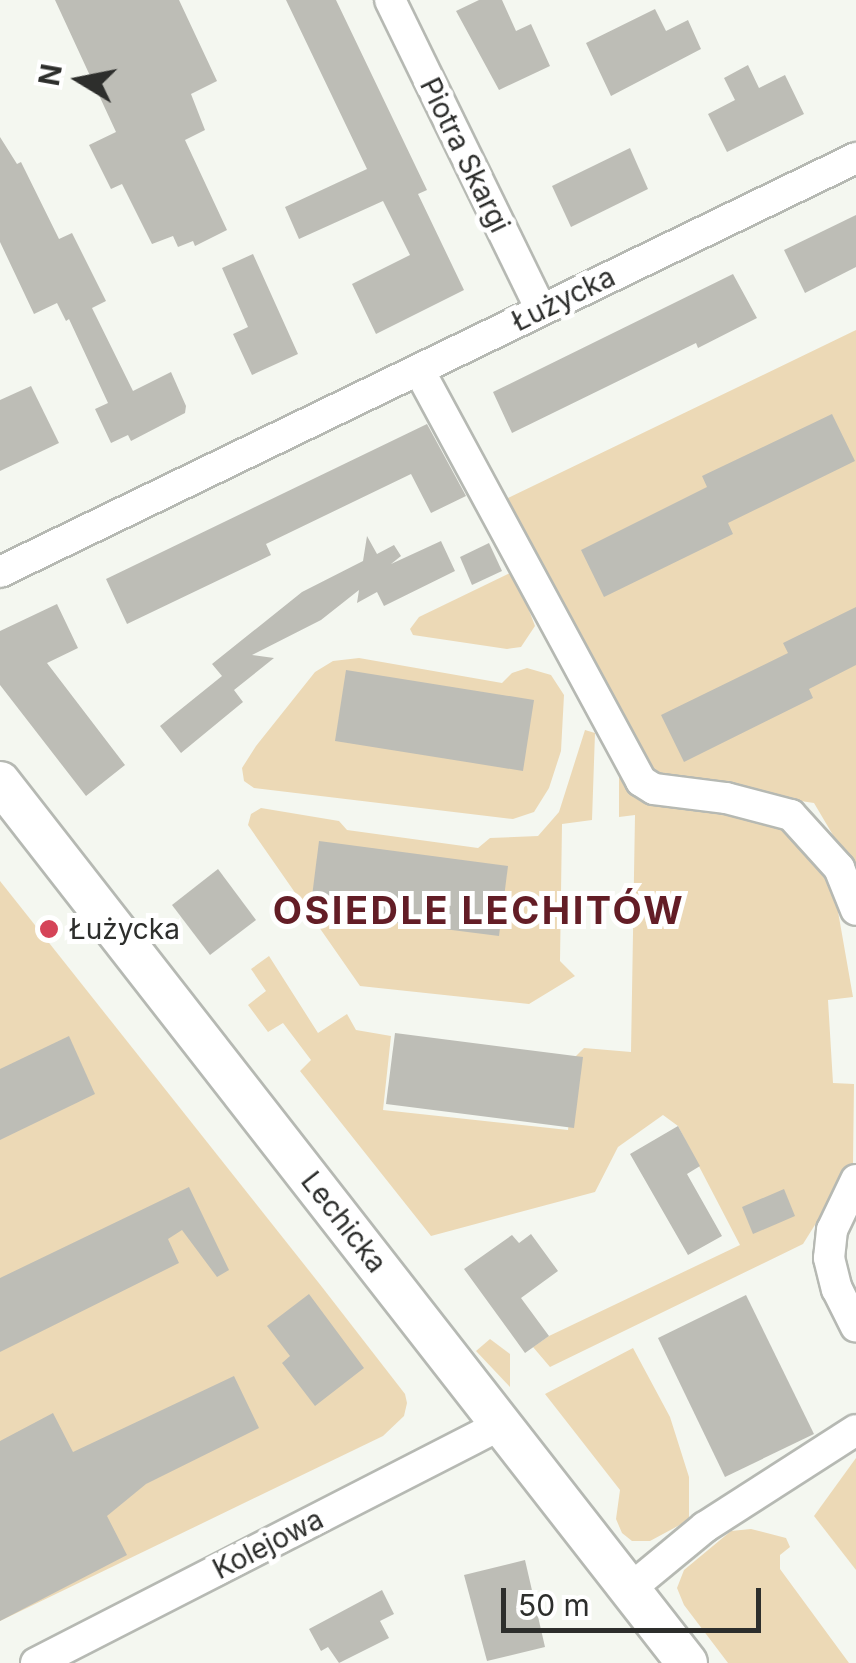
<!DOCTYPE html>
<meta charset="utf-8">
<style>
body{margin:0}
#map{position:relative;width:856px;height:1663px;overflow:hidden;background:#f4f7f0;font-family:Inter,sans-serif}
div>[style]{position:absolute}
.green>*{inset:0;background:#ecd9b6}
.building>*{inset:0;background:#bdbdb6}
.roads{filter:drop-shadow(2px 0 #b6b9b3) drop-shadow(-2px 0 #b6b9b3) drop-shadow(0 2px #b6b9b3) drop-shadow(0 -2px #b6b9b3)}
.minor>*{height:30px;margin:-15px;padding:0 15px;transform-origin:15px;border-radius:15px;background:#fff}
.tertiary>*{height:40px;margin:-20px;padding:0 20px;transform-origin:20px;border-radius:20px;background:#fff}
.dots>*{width:28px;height:28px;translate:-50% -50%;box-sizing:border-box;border:5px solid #fff;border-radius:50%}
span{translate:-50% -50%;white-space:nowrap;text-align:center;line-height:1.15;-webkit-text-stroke:10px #fff;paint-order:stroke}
.street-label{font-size:28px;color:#2d2e2c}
.poi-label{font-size:28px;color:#2d2e2c}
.left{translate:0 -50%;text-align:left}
.district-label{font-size:38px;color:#631d26;font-weight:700;letter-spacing:2.5px}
.north{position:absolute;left:30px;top:30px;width:100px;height:100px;-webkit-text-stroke:8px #fff;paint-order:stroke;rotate:280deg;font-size:28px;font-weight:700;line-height:40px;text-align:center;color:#2d2e2c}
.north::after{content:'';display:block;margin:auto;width:35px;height:45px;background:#2d2e2c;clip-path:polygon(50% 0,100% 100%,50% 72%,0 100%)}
.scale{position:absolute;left:501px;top:1588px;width:260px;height:45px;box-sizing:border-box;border:5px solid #2d2e2c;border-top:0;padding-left:12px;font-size:30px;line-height:35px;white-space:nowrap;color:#2d2e2c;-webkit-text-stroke:8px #fff;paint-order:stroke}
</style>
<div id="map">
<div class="green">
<i style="clip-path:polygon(856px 330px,856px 874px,814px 803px,671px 782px,648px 768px,504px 500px)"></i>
<i style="clip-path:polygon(514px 571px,535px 626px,521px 647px,507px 649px,413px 635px,410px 629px,419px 617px)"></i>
<i style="clip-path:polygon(359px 658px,502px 683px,512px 673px,527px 668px,551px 675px,564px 695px,561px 751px,549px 788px,534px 812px,513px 819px,254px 788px,244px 781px,242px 768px,256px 746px,315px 672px,333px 661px)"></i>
<i style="clip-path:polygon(585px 730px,595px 733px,592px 820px,562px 824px,560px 961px,575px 976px,529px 1004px,360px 986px,248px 825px,251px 814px,261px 808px,339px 821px,347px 830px,478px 848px,490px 838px,538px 836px,559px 812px)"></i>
<i style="clip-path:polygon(619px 769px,660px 802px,763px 820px,787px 831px,817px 864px,836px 900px,853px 997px,828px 1000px,833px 1083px,854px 1084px,853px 1164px,803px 1244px,550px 1367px,533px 1347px,549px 1336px,740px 1245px,678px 1126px,663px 1115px,618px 1147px,595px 1192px,431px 1236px,300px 1071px,311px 1060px,283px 1023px,268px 1032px,248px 1005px,266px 991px,251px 969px,269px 956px,318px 1033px,347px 1014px,356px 1030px,391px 1036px,383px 1110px,568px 1130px,576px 1056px,584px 1048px,631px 1052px,635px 815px,619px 817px)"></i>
<i style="clip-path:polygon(0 881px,322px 1287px,405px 1394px,407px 1403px,404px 1416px,383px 1436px,0 1621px)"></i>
<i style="clip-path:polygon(490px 1339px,510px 1354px,510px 1387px,476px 1351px)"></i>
<i style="clip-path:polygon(633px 1348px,670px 1417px,689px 1477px,689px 1520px,650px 1541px,632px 1541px,622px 1533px,616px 1519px,620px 1490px,545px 1394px)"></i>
<i style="clip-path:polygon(856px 1458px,856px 1570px,814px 1516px)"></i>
<i style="clip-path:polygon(751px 1529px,786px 1538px,790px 1547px,780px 1555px,780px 1569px,849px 1663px,728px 1663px,684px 1605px,677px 1588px,684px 1570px,731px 1531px)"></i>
</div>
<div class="building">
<i style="clip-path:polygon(55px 0,179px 0,217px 81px,191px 94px,205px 130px,185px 140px,227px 230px,195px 246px,193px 241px,178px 247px,173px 236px,152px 244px,122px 184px,111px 189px,89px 145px,116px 132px)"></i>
<i style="clip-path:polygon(286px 0,336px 0,427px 190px,418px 194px,464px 290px,376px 334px,352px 284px,410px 255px,383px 201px,299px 239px,285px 207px,367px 169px)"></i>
<i style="clip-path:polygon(479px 0,502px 0,516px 31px,531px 24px,550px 66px,499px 90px,456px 11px)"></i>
<i style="clip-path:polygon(655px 9px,666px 31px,688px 20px,701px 49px,611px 96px,586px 43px)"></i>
<i style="clip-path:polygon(748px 65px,759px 88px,785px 75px,804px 114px,727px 152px,708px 114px,735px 100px,724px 78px)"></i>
<i style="clip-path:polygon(0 137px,17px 164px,21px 162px,59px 239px,72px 233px,106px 301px,92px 308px,133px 391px,171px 372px,186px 406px,185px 413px,131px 441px,128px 435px,111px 443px,95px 409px,108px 403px,69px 319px,66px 321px,57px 303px,34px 314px,0 242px)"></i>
<i style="clip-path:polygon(630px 148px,648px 189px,571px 227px,552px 186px)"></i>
<i style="clip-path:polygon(856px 215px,856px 267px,805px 293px,784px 250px)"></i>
<i style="clip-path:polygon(253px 254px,298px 354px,252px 375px,233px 334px,248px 327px,222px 268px)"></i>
<i style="clip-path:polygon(733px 274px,757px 318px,698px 348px,696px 343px,512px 433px,493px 392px)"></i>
<i style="clip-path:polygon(31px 386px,59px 443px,0 471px,0 400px)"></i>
<i style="clip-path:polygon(832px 414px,855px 461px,728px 523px,733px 534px,604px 597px,581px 550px,707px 487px,702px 476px)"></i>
<i style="clip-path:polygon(427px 424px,466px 496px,431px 513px,411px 474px,266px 544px,271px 555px,127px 624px,106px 579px)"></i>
<i style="clip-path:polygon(367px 536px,377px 554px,394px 545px,401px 556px,391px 564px,441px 541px,455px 571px,384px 606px,377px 592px,357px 603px,359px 590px,321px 620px,252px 655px,274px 658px,234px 690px,243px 702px,181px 753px,160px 726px,222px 676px,212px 664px,302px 592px,363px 561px)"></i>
<i style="clip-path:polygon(489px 543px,502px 571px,472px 585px,460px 557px)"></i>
<i style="clip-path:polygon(57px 604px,78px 648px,47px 663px,125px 765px,86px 796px,0 685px,0 631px)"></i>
<i style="clip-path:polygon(856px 607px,856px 665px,809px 689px,813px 698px,684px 762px,661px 715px,788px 653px,783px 643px)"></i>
<i style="clip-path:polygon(346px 670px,534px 700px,523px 771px,335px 741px)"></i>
<i style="clip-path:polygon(319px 841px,508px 866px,499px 936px,310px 912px)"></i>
<i style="clip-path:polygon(218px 869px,256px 920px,210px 955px,172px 905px)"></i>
<i style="clip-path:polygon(395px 1033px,583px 1057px,574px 1128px,386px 1104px)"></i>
<i style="clip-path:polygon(69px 1036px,95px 1094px,0 1140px,0 1069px)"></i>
<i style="clip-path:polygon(678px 1126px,700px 1166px,687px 1174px,722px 1236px,688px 1255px,630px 1154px)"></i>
<i style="clip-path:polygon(189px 1187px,229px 1270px,217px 1277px,182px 1230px,168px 1239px,179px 1263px,0 1352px,0 1278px)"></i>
<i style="clip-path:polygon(784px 1189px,795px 1216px,753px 1234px,742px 1207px)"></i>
<i style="clip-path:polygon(531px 1234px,558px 1271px,521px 1298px,549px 1336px,525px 1353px,464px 1269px,512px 1235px,519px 1243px)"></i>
<i style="clip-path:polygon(309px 1294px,364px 1368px,315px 1406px,282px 1363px,290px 1356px,267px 1326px)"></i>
<i style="clip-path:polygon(746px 1295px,814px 1434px,725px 1477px,658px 1338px)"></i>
<i style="clip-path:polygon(234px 1376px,259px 1428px,146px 1484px,107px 1516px,127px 1555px,0 1621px,0 1441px,53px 1413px,73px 1452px)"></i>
<i style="clip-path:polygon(525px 1560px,545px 1647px,487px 1661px,464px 1575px)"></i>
<i style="clip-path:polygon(382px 1590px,394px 1614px,380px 1621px,389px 1638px,339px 1663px,328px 1647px,321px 1651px,309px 1629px)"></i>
</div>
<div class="roads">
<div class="minor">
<i style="left:390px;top:0;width:344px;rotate:64deg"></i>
<i style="left:420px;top:372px;width:465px;rotate:61.6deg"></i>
<i style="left:641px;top:781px;width:15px;rotate:32deg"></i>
<i style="left:654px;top:789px;width:73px;rotate:7.1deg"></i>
<i style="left:726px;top:798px;width:67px;rotate:14.7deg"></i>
<i style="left:791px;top:815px;width:72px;rotate:47.8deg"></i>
<i style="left:839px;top:868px;width:45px;rotate:68deg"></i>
<i style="left:0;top:572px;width:951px;rotate:-25.81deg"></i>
<i style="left:856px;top:1180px;width:55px;rotate:115.6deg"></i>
<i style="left:832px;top:1230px;width:28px;rotate:96deg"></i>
<i style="left:829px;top:1258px;width:32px;rotate:76deg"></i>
<i style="left:837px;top:1289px;width:42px;rotate:63.4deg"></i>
<i style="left:630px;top:1589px;width:97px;rotate:-39.6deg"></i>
<i style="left:705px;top:1527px;width:179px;rotate:-32.7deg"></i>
<i style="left:36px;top:1663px;width:521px;rotate:-27.15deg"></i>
</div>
<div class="tertiary">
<i style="left:0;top:782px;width:1117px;rotate:52.05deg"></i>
</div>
</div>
<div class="dots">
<i style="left:49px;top:929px;background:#d54458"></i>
</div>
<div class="street-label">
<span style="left:465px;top:155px;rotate:64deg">Piotra Skargi</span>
<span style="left:563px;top:299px;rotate:-26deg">Łużycka</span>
<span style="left:344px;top:1222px;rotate:52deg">Lechicka</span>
<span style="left:268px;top:1544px;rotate:-27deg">Kolejowa</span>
</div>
<div class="poi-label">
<span class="left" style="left:69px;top:929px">Łużycka</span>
</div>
<div class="district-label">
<span style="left:479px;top:911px">OSIEDLE LECHITÓW</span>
</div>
<div class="north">N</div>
<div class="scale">50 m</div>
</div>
